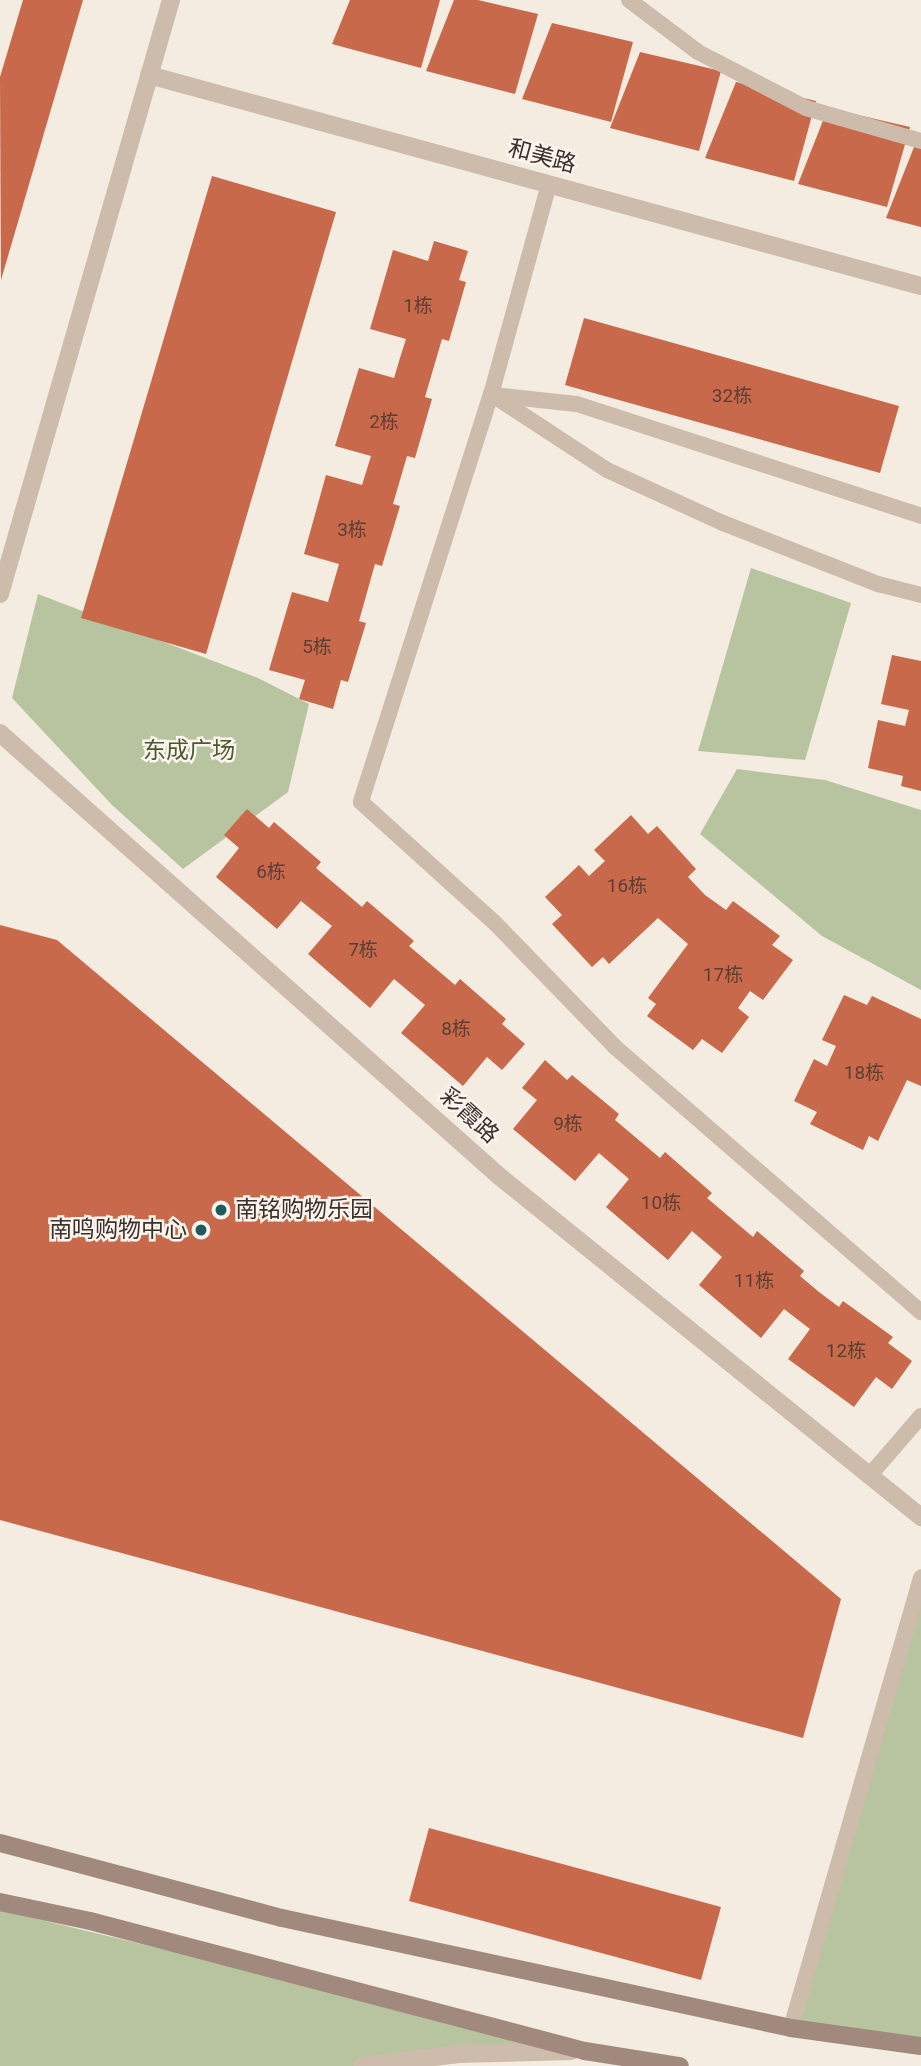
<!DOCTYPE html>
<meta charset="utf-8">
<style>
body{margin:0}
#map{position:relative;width:921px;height:2066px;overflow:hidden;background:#f4ebe1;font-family:Roboto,"Noto Sans SC",sans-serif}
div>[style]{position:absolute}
.green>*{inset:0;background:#b8c4a0}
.building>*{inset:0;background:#c8694b}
.service>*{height:16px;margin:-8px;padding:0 8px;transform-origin:8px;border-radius:8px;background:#cdbbac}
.minor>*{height:18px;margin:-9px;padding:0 9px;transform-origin:9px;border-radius:9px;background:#cdbbac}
.tertiary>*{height:18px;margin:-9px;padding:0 9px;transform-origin:9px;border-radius:9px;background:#cdbbac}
.secondary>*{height:18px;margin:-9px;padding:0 9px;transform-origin:9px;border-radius:9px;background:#a18a7d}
.dots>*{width:19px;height:19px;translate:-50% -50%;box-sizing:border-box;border:4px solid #fbf5ee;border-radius:50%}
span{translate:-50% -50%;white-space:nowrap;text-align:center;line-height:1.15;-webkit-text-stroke:5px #fbf5ee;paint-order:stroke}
.number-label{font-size:19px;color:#5e3e33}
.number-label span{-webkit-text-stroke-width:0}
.street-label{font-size:23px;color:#3b302b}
.park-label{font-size:23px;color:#4a5a2e}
.poi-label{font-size:23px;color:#3b302b}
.left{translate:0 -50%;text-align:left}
.right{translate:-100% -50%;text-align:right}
</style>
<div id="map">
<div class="green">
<i style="clip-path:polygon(751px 568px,851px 603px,805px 760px,698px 751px)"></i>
<i style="clip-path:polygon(38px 594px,258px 678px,309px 704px,288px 792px,183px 869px,112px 805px,12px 698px)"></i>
<i style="clip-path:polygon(737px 769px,825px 780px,921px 810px,921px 990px,822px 936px,700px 834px)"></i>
<i style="clip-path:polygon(921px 1577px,921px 2046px,791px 2028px)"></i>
<i style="clip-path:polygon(0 1910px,585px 2051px,375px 2066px,0 2066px)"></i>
</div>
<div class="building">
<i style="clip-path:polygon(23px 0,83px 0,1px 280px,0 77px)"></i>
<i style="clip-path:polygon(350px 0,440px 0,421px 68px,332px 44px)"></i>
<i style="clip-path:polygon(454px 0,478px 0,538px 14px,515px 94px,426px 71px)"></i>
<i style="clip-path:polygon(552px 23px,633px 42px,611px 122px,522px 99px)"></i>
<i style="clip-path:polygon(640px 52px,721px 71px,699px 151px,610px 128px)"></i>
<i style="clip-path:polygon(736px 82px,816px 101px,794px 181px,705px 158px)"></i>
<i style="clip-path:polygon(828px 108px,910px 127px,887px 207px,798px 184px)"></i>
<i style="clip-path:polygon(916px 142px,921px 143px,921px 227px,886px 218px)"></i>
<i style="clip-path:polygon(212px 176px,336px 212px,206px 654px,81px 618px)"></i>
<i style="clip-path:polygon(434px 241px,468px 251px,459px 280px,466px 282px,449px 341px,442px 339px,425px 397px,432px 399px,415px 458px,407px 456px,393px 504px,400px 506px,382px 566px,375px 564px,359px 621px,366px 623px,348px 682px,341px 680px,333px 709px,299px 699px,305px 680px,269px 670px,292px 592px,328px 602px,339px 564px,304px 554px,326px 475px,362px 485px,371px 456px,335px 446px,359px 368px,394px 378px,400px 358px,406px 339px,370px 329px,393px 250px,428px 261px)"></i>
<i style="clip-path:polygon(584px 318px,899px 406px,880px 473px,565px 385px)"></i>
<i style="clip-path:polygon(892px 655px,921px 661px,921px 791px,901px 786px,903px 776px,868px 768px,878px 720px,905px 726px,909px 710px,881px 704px)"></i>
<i style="clip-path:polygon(247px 809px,269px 828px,274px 822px,321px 862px,316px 868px,362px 907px,367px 901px,414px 941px,409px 946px,455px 985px,460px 979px,506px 1019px,502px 1024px,525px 1044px,502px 1070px,487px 1057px,463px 1086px,401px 1033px,425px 1005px,394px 979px,370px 1008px,308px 954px,332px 926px,301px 901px,277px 929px,216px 877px,239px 848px,224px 835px)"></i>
<i style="clip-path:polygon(631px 815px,648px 834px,657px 826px,696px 869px,688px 877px,705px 895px,726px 910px,733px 901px,780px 936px,772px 945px,793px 960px,763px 1000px,750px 991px,738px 1008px,749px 1017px,722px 1053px,702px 1039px,693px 1050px,647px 1016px,656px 1004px,648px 998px,688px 944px,658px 918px,609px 964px,603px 957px,592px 967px,552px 924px,562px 915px,545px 897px,579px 865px,589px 876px,605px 861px,594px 850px)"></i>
<i style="clip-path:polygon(0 925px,57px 940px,841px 1599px,803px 1738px,0 1520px)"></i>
<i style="clip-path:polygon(844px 995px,867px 1005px,872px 996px,921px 1019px,921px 1086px,907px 1080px,878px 1141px,869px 1136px,863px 1150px,810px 1124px,817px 1112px,794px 1101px,814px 1059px,827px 1066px,836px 1046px,822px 1040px)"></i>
<i style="clip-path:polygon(545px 1060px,567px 1080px,572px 1075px,619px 1114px,615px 1120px,660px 1158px,665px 1152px,712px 1193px,707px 1198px,753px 1237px,757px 1231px,804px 1271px,800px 1276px,819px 1292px,839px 1307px,843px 1301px,893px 1337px,888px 1343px,912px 1361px,892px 1389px,876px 1377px,854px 1407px,788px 1359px,810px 1329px,784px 1309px,761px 1338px,699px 1285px,722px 1257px,692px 1231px,668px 1260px,606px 1207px,629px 1179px,599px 1153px,575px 1181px,513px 1129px,537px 1100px,522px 1088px)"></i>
<i style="clip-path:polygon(429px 1828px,721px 1907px,701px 1980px,409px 1901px)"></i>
</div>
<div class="service">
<i style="left:629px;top:0;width:86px;rotate:37deg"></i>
<i style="left:698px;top:52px;width:122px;rotate:27.4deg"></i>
<i style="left:806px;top:108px;width:120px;rotate:16deg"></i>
<i style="left:549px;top:184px;width:218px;rotate:105.4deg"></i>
<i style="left:491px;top:394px;width:428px;rotate:107.7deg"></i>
<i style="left:361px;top:802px;width:179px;rotate:42.1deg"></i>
<i style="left:494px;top:922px;width:174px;rotate:45.9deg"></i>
<i style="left:615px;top:1047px;width:405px;rotate:40.9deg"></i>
<i style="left:491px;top:394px;width:139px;rotate:33.2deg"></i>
<i style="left:607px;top:470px;width:128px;rotate:24.6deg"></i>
<i style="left:723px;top:523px;width:167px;rotate:21.5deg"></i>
<i style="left:878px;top:584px;width:44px;rotate:14.3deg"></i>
<i style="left:493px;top:395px;width:84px;rotate:6.1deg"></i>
<i style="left:577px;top:404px;width:362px;rotate:18deg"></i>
<i style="left:870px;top:1475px;width:78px;rotate:-49.2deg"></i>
<i style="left:791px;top:2028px;width:469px;rotate:-73.9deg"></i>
</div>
<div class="minor">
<i style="left:149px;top:75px;width:800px;rotate:15.29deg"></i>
<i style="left:0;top:733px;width:667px;rotate:41.6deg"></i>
<i style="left:499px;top:1176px;width:543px;rotate:38.94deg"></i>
</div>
<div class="tertiary">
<i style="left:0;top:594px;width:618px;rotate:-73.94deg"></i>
<i style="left:362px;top:2066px;width:97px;rotate:-7.1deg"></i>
<i style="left:458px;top:2054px;width:113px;rotate:-1.5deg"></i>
</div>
<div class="secondary">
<i style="left:0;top:1843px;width:292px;rotate:14.9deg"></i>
<i style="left:282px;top:1918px;width:521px;rotate:12.19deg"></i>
<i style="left:791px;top:2028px;width:131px;rotate:7.9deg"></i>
<i style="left:0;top:1902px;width:92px;rotate:11.9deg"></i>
<i style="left:90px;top:1921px;width:512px;rotate:14.72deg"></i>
<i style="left:585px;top:2051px;width:96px;rotate:9deg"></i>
</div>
<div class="dots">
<i style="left:221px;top:1210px;background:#1f5a5e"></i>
<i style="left:201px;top:1230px;background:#1f5a5e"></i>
</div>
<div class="number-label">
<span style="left:418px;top:306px">1栋</span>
<span style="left:732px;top:396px">32栋</span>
<span style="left:384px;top:422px">2栋</span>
<span style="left:352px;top:530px">3栋</span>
<span style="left:317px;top:647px">5栋</span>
<span style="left:271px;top:872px">6栋</span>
<span style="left:627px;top:886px">16栋</span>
<span style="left:363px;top:950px">7栋</span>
<span style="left:723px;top:975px">17栋</span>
<span style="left:456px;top:1029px">8栋</span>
<span style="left:864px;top:1073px">18栋</span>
<span style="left:568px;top:1124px">9栋</span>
<span style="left:661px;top:1203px">10栋</span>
<span style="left:754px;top:1281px">11栋</span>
<span style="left:846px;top:1351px">12栋</span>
</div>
<div class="street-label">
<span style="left:542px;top:157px;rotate:15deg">和美路</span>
<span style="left:469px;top:1116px;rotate:42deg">彩霞路</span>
</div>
<div class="park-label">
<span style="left:189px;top:751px">东成广场</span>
</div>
<div class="poi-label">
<span class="left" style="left:235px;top:1210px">南铭购物乐园</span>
<span class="right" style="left:187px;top:1230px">南鸣购物中心</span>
</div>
</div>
